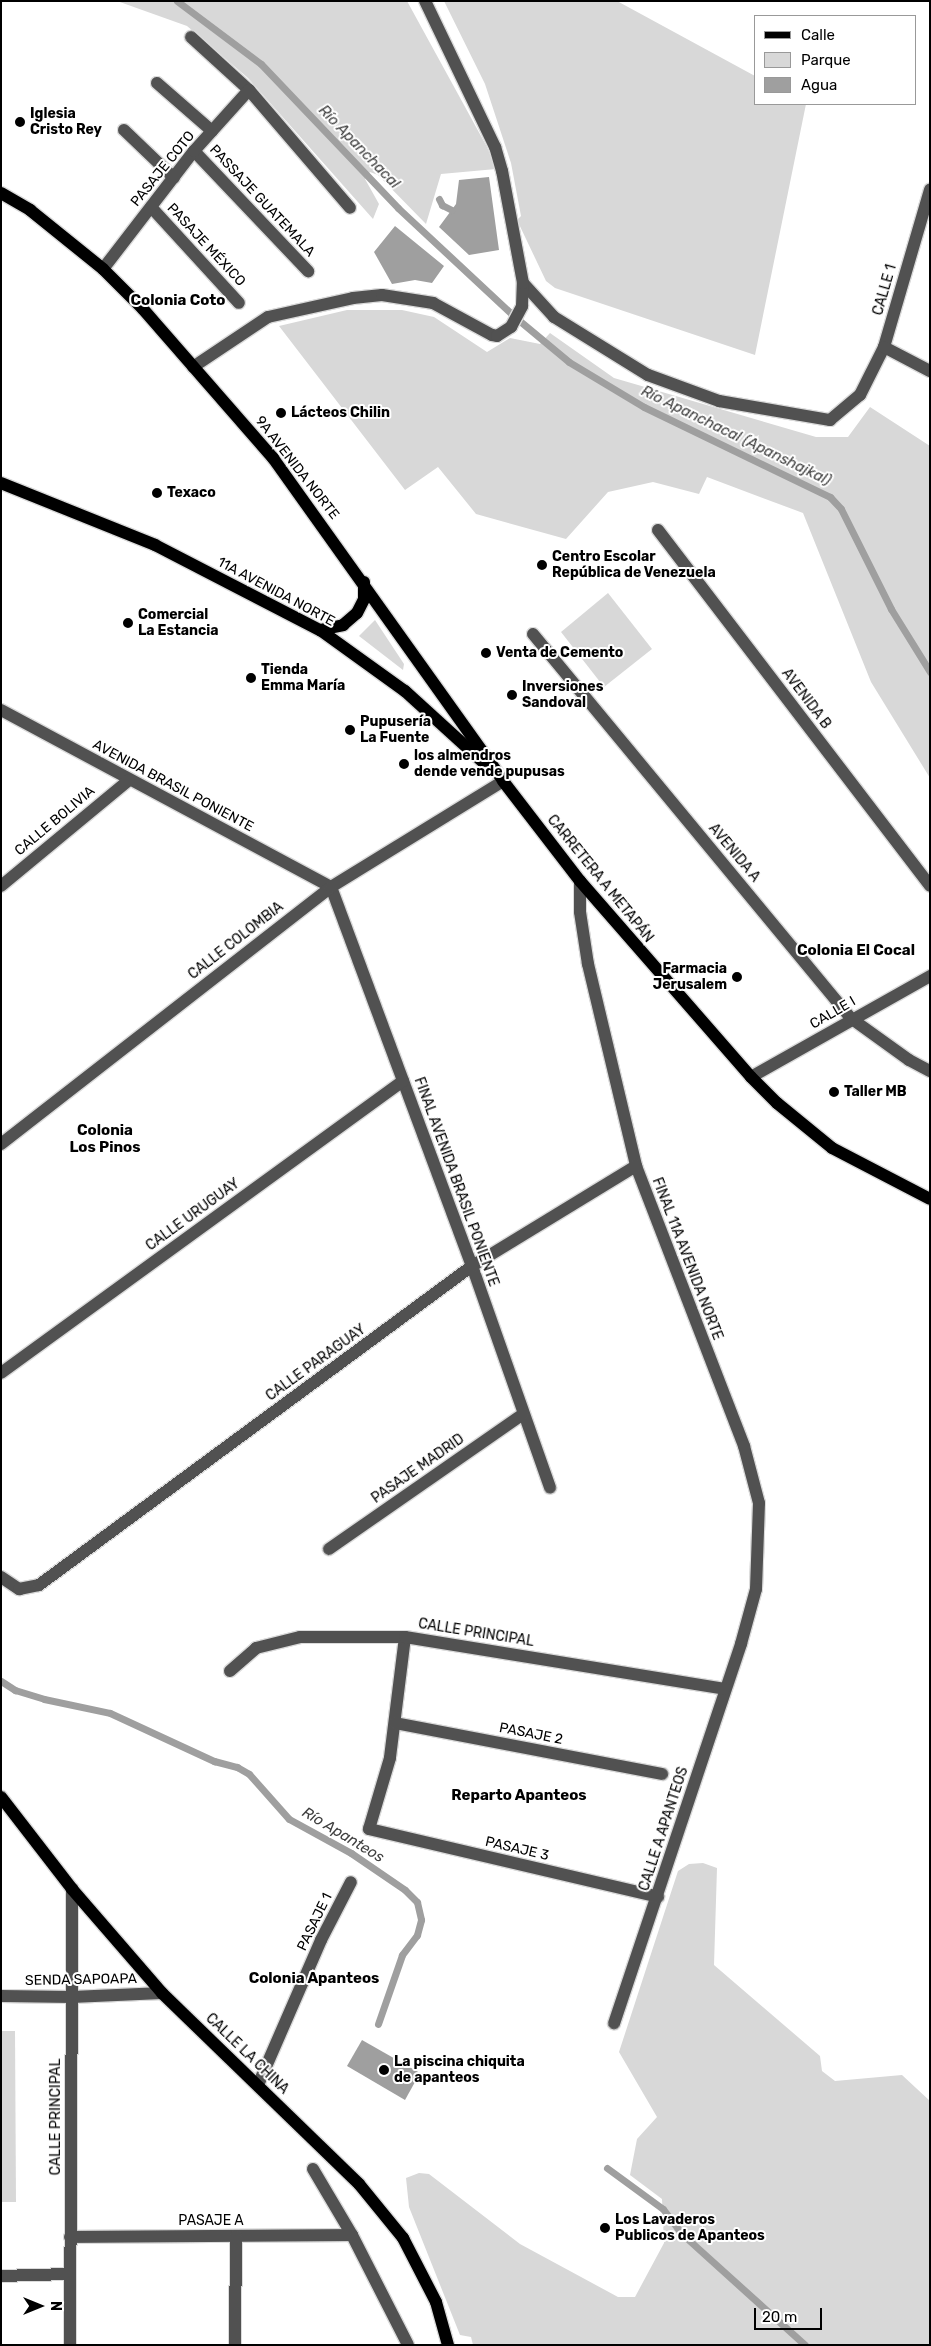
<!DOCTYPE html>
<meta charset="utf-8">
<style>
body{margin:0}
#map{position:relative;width:931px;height:2346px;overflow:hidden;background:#fff;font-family:Rubik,sans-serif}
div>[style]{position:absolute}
.green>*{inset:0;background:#d8d8d8}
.water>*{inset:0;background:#9f9f9f}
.stream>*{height:7px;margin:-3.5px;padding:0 3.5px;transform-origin:3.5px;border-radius:3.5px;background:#9f9f9f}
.roads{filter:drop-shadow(1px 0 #dbdbdb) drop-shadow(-1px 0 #dbdbdb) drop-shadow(0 1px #dbdbdb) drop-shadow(0 -1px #dbdbdb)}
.minor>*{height:12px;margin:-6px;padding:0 6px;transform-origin:6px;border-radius:6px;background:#515151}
.major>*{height:12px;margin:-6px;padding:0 6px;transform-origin:6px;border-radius:6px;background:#000}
.dots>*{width:14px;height:14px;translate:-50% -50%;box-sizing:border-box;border:2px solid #fff;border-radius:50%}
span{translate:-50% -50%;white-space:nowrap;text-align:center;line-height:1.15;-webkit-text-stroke:4px #fff;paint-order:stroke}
.poi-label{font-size:14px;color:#000;font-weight:700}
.left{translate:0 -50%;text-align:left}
.right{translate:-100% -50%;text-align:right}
.street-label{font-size:14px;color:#000}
.water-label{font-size:15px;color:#404040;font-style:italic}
.neighbourhood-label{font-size:15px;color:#000;font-weight:700}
.frame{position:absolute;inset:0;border:2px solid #000;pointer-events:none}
.legend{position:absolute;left:754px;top:15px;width:162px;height:90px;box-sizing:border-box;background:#fff;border:1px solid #999;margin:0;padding:6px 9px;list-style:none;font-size:15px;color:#000}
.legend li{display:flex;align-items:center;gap:10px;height:25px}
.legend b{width:25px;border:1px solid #999}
.north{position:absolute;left:15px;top:2281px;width:50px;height:50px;-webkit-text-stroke:4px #fff;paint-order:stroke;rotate:90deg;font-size:14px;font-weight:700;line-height:20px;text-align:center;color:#000}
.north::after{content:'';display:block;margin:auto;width:18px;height:22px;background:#000;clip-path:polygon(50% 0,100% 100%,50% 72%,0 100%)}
.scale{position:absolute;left:754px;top:2308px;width:68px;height:22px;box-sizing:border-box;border:2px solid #000;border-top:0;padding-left:6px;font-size:15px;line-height:18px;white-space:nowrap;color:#000;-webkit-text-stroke:4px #fff;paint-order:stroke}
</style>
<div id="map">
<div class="green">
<i style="clip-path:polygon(117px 1px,407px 1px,487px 147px,496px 169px,441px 174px,426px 224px,378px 175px,370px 172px,365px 179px,379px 204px,373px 219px,248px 78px,187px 26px)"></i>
<i style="clip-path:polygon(444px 1px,617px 1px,755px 76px,755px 104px,806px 104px,755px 355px,555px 288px,546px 281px,517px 220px,521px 216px,511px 163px,485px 84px)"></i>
<i style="clip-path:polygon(347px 310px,402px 310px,434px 317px,487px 352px,510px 338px,540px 344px,550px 333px,614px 378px,816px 437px,848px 437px,870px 407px,930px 446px,930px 778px,871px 682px,803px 513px,707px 477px,699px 494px,653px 482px,608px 492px,566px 539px,476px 514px,438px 467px,405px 490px,279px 326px)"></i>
<i style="clip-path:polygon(608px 593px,652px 649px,604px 687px,561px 632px)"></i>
<i style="clip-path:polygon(375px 620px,404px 664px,403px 670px,359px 636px)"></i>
<i style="clip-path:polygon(703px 1863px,717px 1868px,714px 1965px,820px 2056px,822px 2071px,835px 2081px,902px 2075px,930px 2101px,930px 2345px,473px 2345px,471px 2337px,460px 2335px,409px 2207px,406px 2178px,419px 2173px,429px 2174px,520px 2244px,618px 2297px,635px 2297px,664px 2243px,662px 2199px,630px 2175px,637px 2139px,657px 2117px,619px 2052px,678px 1871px,689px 1864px)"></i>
<i style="clip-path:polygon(1px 2031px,15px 2031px,16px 2202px,1px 2202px)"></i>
</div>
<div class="water">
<i style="clip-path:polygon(489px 177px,499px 250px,469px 255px,439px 227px,456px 204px,459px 180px)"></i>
<i style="clip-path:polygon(395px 226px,444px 266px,432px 283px,415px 280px,392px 284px,374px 252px)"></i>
<i style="clip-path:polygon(362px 2040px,420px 2073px,405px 2100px,347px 2066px)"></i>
</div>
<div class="stream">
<i style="left:177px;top:1px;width:105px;rotate:36.9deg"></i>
<i style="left:261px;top:64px;width:199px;rotate:46.4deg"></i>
<i style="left:398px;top:208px;width:160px;rotate:43deg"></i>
<i style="left:515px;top:317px;width:70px;rotate:39.8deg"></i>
<i style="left:569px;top:362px;width:87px;rotate:31deg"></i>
<i style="left:644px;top:407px;width:207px;rotate:25.8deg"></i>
<i style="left:830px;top:497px;width:16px;rotate:47deg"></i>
<i style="left:841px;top:509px;width:112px;rotate:63.4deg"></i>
<i style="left:891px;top:609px;width:74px;rotate:58.2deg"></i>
<i style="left:439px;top:199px;width:7px;rotate:63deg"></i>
<i style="left:442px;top:205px;width:11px;rotate:27deg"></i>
<i style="left:1px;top:1681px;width:17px;rotate:33deg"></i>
<i style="left:15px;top:1690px;width:30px;rotate:17deg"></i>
<i style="left:44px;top:1699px;width:67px;rotate:12deg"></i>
<i style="left:110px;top:1713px;width:115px;rotate:24.8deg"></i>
<i style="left:214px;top:1761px;width:24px;rotate:15deg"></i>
<i style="left:237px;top:1767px;width:14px;rotate:30deg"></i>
<i style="left:249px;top:1774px;width:60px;rotate:48.4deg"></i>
<i style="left:289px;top:1819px;width:71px;rotate:28.7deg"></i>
<i style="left:351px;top:1853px;width:65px;rotate:34.4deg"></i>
<i style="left:405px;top:1890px;width:17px;rotate:45deg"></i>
<i style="left:417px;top:1902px;width:18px;rotate:77deg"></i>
<i style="left:421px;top:1920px;width:16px;rotate:105deg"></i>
<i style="left:417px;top:1935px;width:25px;rotate:127deg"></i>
<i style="left:402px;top:1955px;width:73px;rotate:109.2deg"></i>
<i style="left:607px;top:2168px;width:69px;rotate:36.2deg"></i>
<i style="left:663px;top:2209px;width:30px;rotate:53deg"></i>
<i style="left:681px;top:2233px;width:167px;rotate:42.1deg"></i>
</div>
<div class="roads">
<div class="minor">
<i style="left:191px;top:37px;width:79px;rotate:42.4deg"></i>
<i style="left:249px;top:90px;width:155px;rotate:49.4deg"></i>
<i style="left:157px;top:83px;width:73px;rotate:41.1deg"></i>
<i style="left:124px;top:130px;width:69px;rotate:43.8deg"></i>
<i style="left:194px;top:151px;width:166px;rotate:46.5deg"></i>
<i style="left:151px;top:207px;width:130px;rotate:47.5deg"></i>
<i style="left:103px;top:269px;width:149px;rotate:-52.4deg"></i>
<i style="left:194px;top:151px;width:82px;rotate:-48deg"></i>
<i style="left:523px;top:283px;width:46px;rotate:47.6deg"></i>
<i style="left:554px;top:317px;width:110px;rotate:31.7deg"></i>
<i style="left:648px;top:375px;width:76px;rotate:20.1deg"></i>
<i style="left:719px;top:401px;width:113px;rotate:9.7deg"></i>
<i style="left:830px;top:420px;width:39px;rotate:-40deg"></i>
<i style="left:860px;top:395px;width:54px;rotate:-63.4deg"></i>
<i style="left:884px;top:347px;width:164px;rotate:-73.7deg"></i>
<i style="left:884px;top:347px;width:52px;rotate:27.6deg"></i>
<i style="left:193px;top:367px;width:90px;rotate:-33.7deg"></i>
<i style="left:268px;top:317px;width:87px;rotate:-12.6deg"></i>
<i style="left:353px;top:298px;width:29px;rotate:-6deg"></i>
<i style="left:382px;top:295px;width:52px;rotate:8.9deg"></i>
<i style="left:433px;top:303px;width:67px;rotate:28.5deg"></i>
<i style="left:492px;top:335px;width:5px;rotate:11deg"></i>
<i style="left:497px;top:336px;width:17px;rotate:-33deg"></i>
<i style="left:511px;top:327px;width:24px;rotate:-62deg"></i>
<i style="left:522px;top:306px;width:23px;rotate:-88deg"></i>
<i style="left:523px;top:283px;width:114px;rotate:-100.6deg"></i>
<i style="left:502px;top:171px;width:25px;rotate:-106deg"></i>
<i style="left:495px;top:147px;width:162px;rotate:-115.6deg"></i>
<i style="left:658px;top:530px;width:448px;rotate:52.6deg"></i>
<i style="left:533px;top:634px;width:500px;rotate:50.4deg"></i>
<i style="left:852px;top:1019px;width:70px;rotate:35.7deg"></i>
<i style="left:909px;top:1060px;width:24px;rotate:28deg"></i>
<i style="left:1px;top:710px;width:374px;rotate:28.2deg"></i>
<i style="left:331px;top:887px;width:404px;rotate:69.6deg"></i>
<i style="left:472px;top:1266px;width:235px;rotate:70.6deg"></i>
<i style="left:580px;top:881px;width:31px;rotate:90deg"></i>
<i style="left:580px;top:912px;width:53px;rotate:81.3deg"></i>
<i style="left:588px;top:964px;width:208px;rotate:76.6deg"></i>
<i style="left:636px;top:1166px;width:300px;rotate:68.9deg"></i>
<i style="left:744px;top:1446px;width:59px;rotate:75.3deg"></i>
<i style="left:759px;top:1503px;width:86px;rotate:92deg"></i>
<i style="left:756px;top:1589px;width:57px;rotate:105.3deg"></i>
<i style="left:741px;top:1644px;width:400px;rotate:108.5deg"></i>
<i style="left:1px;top:886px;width:166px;rotate:-39.6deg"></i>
<i style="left:751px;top:1077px;width:206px;rotate:-29.4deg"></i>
<i style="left:1px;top:1144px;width:418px;rotate:-37.9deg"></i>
<i style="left:331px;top:887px;width:202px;rotate:-31.6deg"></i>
<i style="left:1px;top:1373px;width:497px;rotate:-36deg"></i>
<i style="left:329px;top:1549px;width:236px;rotate:-34.8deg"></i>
<i style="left:1px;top:1577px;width:22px;rotate:34deg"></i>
<i style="left:19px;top:1589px;width:20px;rotate:-11deg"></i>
<i style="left:39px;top:1585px;width:538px;rotate:-36.38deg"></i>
<i style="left:472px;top:1266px;width:192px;rotate:-31.4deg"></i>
<i style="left:405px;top:1637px;width:122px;rotate:97.1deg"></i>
<i style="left:390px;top:1758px;width:74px;rotate:106.5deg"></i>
<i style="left:369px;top:1829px;width:297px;rotate:13.2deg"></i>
<i style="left:230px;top:1671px;width:35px;rotate:-41deg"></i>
<i style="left:256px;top:1648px;width:45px;rotate:-14deg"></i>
<i style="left:300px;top:1637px;width:105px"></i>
<i style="left:405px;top:1637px;width:324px;rotate:9.2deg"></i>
<i style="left:395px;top:1723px;width:272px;rotate:10.8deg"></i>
<i style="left:1px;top:1996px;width:71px;rotate:0.8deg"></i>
<i style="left:72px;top:1997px;width:90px;rotate:-2.5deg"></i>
<i style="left:258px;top:2085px;width:158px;rotate:-66.5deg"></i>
<i style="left:321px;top:1940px;width:65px;rotate:-62.7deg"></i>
<i style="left:313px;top:2169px;width:77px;rotate:59.4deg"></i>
<i style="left:352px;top:2235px;width:123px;rotate:63deg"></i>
<i style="left:70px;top:2237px;width:282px;rotate:-0.4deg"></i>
<i style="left:1px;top:2276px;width:69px;rotate:-1.7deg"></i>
<i style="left:70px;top:2345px;width:456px;rotate:-89.7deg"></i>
<i style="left:235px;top:2345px;width:109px;rotate:-89.5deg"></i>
</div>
<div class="major">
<i style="left:1px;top:193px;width:34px;rotate:30deg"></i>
<i style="left:30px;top:210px;width:94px;rotate:38.9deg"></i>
<i style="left:103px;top:269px;width:57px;rotate:45deg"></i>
<i style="left:143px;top:309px;width:198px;rotate:48.9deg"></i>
<i style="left:273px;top:458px;width:397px;rotate:54.5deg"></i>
<i style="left:503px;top:781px;width:126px;rotate:52.4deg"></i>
<i style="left:580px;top:881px;width:260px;rotate:48.9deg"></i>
<i style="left:751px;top:1077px;width:37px;rotate:45deg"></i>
<i style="left:777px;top:1103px;width:71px;rotate:39.3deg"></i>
<i style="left:832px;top:1148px;width:110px;rotate:27.5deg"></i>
<i style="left:1px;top:483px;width:166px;rotate:21.9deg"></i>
<i style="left:155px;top:545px;width:186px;rotate:27.3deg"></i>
<i style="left:320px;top:630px;width:105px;rotate:35.7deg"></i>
<i style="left:405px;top:691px;width:105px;rotate:42.3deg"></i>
<i style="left:320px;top:630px;width:24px;rotate:-12deg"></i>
<i style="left:343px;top:625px;width:18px;rotate:-41deg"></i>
<i style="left:357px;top:613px;width:16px;rotate:-63deg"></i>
<i style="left:364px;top:599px;width:17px;rotate:-90deg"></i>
<i style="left:1px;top:1797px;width:116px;rotate:52.3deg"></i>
<i style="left:72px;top:1889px;width:138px;rotate:49.1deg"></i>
<i style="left:162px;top:1993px;width:274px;rotate:44.1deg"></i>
<i style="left:359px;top:2184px;width:70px;rotate:50.8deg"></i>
<i style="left:403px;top:2238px;width:72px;rotate:62.7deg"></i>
<i style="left:436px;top:2302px;width:45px;rotate:74.4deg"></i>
</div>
</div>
<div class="dots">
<i style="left:20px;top:122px;background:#000"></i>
<i style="left:281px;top:413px;background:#000"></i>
<i style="left:157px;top:493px;background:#000"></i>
<i style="left:542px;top:565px;background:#000"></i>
<i style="left:128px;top:623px;background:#000"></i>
<i style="left:486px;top:653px;background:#000"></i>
<i style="left:251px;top:678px;background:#000"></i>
<i style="left:512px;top:695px;background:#000"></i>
<i style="left:350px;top:730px;background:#000"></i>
<i style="left:404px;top:764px;background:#000"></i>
<i style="left:737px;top:977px;background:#000"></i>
<i style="left:834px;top:1092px;background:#000"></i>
<i style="left:384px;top:2070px;background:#000"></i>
<i style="left:605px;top:2228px;background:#000"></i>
</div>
<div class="poi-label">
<span class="left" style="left:30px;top:122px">Iglesia<br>Cristo Rey</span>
<span class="left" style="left:291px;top:413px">Lácteos Chilin</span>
<span class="left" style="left:167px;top:493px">Texaco</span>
<span class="left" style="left:552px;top:565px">Centro Escolar<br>República de Venezuela</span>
<span class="left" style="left:138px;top:623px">Comercial<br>La Estancia</span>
<span class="left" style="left:496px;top:653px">Venta de Cemento</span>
<span class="left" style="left:261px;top:678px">Tienda<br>Emma María</span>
<span class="left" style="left:522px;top:695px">Inversiones<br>Sandoval</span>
<span class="left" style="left:360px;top:730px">Pupusería<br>La Fuente</span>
<span class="left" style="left:414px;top:764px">los almendros<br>dende vende pupusas</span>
<span class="right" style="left:727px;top:977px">Farmacia<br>Jerusalem</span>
<span class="left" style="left:844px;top:1092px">Taller MB</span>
<span class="left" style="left:394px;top:2070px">La piscina chiquita<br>de apanteos</span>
<span class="left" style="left:615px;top:2228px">Los Lavaderos<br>Publicos de Apanteos</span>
</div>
<div class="street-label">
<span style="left:163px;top:169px;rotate:-51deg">PASAJE COTO</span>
<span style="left:262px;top:201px;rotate:47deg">PASSAJE GUATEMALA</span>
<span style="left:206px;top:245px;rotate:47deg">PASAJE MÉXICO</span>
<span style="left:885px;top:290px;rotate:-74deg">CALLE 1</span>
<span style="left:297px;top:468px;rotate:52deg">9A AVENIDA NORTE</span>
<span style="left:276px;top:592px;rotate:28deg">11A AVENIDA NORTE</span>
<span style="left:806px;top:699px;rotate:53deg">AVENIDA B</span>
<span style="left:173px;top:786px;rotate:28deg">AVENIDA BRASIL PONIENTE</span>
<span style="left:55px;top:821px;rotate:-40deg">CALLE BOLIVIA</span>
<span style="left:734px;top:853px;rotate:50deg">AVENIDA A</span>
<span style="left:600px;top:879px;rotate:51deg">CARRETERA A METAPÁN</span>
<span style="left:236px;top:941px;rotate:-38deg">CALLE COLOMBIA</span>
<span style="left:833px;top:1013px;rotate:-30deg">CALLE I</span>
<span style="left:456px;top:1182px;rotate:70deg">FINAL AVENIDA BRASIL PONIENTE</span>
<span style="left:193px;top:1215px;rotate:-36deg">CALLE URUGUAY</span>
<span style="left:687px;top:1259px;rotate:69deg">FINAL 11A AVENIDA NORTE</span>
<span style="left:316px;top:1363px;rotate:-36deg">CALLE PARAGUAY</span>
<span style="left:418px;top:1469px;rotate:-35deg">PASAJE MADRID</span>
<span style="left:476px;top:1633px;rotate:9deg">CALLE PRINCIPAL</span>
<span style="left:531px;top:1734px;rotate:11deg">PASAJE 2</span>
<span style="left:664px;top:1829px;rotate:-72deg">CALLE A APANTEOS</span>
<span style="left:517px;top:1849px;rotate:13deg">PASAJE 3</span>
<span style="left:315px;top:1922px;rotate:-64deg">PASAJE 1</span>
<span style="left:81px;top:1980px;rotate:-1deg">SENDA SAPOAPA</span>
<span style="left:247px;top:2054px;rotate:44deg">CALLE LA CHINA</span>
<span style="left:56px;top:2117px;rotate:-90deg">CALLE PRINCIPAL</span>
<span style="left:211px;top:2221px">PASAJE A</span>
</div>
<div class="water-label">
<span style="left:359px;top:147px;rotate:46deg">Río Apanchacal</span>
<span style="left:736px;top:436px;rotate:26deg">Río Apanchacal (Apanshajkal)</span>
<span style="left:343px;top:1835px;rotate:31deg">Río Apanteos</span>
</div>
<div class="neighbourhood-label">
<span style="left:178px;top:301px">Colonia Coto</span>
<span style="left:856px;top:951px">Colonia El Cocal</span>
<span style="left:105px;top:1139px">Colonia<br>Los Pinos</span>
<span style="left:519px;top:1796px">Reparto Apanteos</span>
<span style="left:314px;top:1979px">Colonia Apanteos</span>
</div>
<div class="frame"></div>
<ul class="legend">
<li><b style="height:6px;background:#000"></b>Calle</li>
<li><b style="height:14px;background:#d8d8d8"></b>Parque</li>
<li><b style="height:14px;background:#9f9f9f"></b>Agua</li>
</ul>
<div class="north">N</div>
<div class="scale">20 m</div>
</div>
